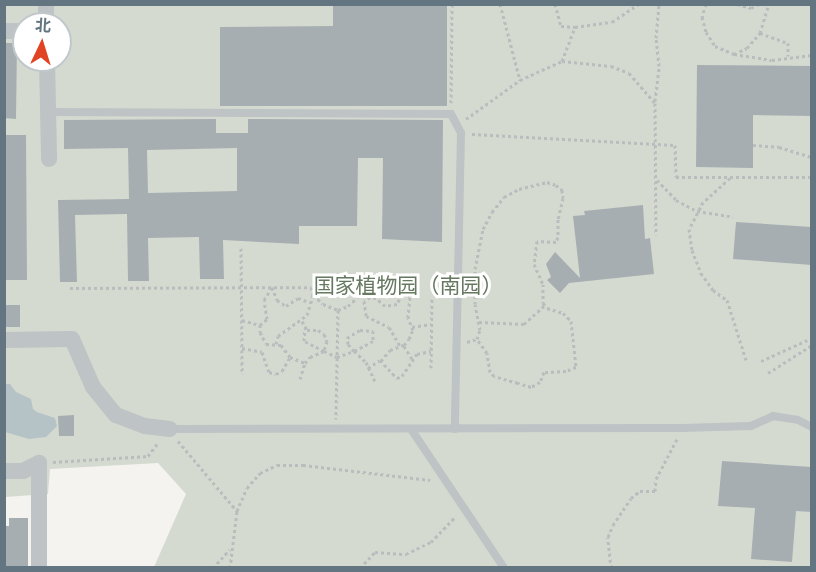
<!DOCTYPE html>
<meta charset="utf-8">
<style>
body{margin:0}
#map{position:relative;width:816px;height:572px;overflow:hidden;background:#f4f3ef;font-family:"DM Sans","Noto Sans SC",sans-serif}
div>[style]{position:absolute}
.green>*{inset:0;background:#d5dad0}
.water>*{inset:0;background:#b6c3c6}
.building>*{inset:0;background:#a6aeb2}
.path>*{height:3px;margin-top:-1.5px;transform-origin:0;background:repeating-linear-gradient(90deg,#babcbe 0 3px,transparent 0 6px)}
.service>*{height:8px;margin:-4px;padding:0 4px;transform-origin:4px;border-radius:4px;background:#bec3c5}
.minor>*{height:16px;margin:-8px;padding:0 8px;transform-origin:8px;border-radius:8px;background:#bec3c5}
span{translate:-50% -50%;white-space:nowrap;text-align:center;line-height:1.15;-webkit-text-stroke:6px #fff;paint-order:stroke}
.park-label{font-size:21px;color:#677861}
.frame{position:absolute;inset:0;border:6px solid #637580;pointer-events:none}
.north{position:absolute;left:12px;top:12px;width:60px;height:60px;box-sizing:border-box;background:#fff;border:2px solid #c1c8cc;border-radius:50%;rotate:4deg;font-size:16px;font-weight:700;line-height:24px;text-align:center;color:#637580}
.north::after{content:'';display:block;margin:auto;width:21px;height:27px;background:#e14422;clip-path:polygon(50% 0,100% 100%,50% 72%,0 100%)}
</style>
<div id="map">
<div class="green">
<i style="clip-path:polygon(evenodd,5px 5px,811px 5px,811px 567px,154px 567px,186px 494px,158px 463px,50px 469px,48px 494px,5px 497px,5px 5px,24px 24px,60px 24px,60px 60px,24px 60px,24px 24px)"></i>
</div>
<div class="water">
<i style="clip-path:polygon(4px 384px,10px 384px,16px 392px,31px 399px,33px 409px,37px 412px,55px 418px,57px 426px,46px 437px,29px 439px,5px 432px)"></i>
</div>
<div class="building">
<i style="clip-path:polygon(333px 4px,447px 4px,447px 106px,220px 106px,220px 27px,333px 26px)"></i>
<i style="clip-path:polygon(4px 43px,17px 43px,16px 119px,4px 118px)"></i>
<i style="clip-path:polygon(697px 65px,812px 66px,812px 116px,753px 115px,753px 168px,696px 167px)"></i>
<i style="clip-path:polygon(evenodd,216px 119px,216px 133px,248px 133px,248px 119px,443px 120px,442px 242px,382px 239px,383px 158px,358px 158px,357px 226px,299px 226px,299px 244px,223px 240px,224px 279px,200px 279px,199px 237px,148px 238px,149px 281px,128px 281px,127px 214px,75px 215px,77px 282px,60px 282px,58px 200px,129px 199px,128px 148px,64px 149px,64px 120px,216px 119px,237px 148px,237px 191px,148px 193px,147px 150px,237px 148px)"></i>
<i style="clip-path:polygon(4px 135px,26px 135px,27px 280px,4px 280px)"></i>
<i style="clip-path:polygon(643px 205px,645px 239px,650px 238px,654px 274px,569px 283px,560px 293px,547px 280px,551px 277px,546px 264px,555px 252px,580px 278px,573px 216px,585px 215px,584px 211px)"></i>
<i style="clip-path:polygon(736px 222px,812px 227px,812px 265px,733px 259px)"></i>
<i style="clip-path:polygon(4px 305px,20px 305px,20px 327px,4px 327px)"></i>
<i style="clip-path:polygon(74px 415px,74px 436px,59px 436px,58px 416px)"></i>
<i style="clip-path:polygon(722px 461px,812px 467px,812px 512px,796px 511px,792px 562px,751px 559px,755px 508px,718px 506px)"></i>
<i style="clip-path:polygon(9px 518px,28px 518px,28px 567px,4px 567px,4px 526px,9px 526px)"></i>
</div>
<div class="path">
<i style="left:500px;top:4px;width:79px;rotate:75.3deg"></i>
<i style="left:520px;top:80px;width:46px;rotate:-24.3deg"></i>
<i style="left:562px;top:61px;width:49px;rotate:5.8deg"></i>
<i style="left:611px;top:66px;width:19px;rotate:21deg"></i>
<i style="left:629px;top:73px;width:40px;rotate:49deg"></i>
<i style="left:655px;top:103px;width:132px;rotate:89.6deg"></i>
<i style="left:555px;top:4px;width:23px;rotate:75deg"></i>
<i style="left:561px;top:26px;width:14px;rotate:4deg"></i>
<i style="left:575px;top:27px;width:37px;rotate:-8deg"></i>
<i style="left:612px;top:22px;width:32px;rotate:-34deg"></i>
<i style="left:706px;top:4px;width:14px;rotate:107deg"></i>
<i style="left:702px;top:17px;width:16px;rotate:75deg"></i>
<i style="left:706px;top:32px;width:17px;rotate:57deg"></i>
<i style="left:715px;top:46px;width:21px;rotate:23deg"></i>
<i style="left:734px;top:54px;width:14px;rotate:-25deg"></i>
<i style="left:747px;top:48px;width:20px;rotate:-49deg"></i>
<i style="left:760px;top:33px;width:30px;rotate:-73deg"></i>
<i style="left:737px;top:4px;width:15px;rotate:16deg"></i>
<i style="left:751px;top:8px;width:9px;rotate:-27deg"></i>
<i style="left:760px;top:33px;width:30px;rotate:20deg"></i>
<i style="left:788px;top:43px;width:13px;rotate:90deg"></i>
<i style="left:734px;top:54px;width:38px;rotate:9deg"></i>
<i style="left:772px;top:60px;width:40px;rotate:-7.1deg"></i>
<i style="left:562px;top:61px;width:36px;rotate:-69deg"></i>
<i style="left:655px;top:101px;width:35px;rotate:-83deg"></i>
<i style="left:659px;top:66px;width:28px;rotate:-96deg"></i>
<i style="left:656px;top:38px;width:34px;rotate:-85deg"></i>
<i style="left:451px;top:103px;width:99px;rotate:-89.4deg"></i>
<i style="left:466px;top:119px;width:67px;rotate:-35.8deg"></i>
<i style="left:472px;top:134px;width:203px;rotate:3.1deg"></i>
<i style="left:675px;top:145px;width:32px;rotate:88deg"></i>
<i style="left:676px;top:177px;width:136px"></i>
<i style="left:753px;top:145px;width:26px;rotate:4deg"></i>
<i style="left:779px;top:147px;width:34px;rotate:17deg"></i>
<i style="left:730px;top:178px;width:36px;rotate:138deg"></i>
<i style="left:703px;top:202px;width:30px;rotate:117deg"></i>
<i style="left:689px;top:229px;width:21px;rotate:82deg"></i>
<i style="left:692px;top:250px;width:25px;rotate:69deg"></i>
<i style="left:701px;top:273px;width:21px;rotate:55deg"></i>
<i style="left:713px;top:290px;width:17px;rotate:36deg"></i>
<i style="left:727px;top:300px;width:63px;rotate:72.4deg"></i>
<i style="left:657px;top:180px;width:28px;rotate:46deg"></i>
<i style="left:676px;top:200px;width:24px;rotate:28deg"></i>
<i style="left:697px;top:211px;width:36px;rotate:9deg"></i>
<i style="left:241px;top:248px;width:126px;rotate:89.5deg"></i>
<i style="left:70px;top:288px;width:241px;rotate:-0.2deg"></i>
<i style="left:311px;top:287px;width:8px;rotate:76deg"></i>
<i style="left:313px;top:295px;width:13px;rotate:42deg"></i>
<i style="left:323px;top:304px;width:16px;rotate:22deg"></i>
<i style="left:338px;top:310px;width:109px;rotate:91.1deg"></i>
<i style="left:338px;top:310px;width:11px;rotate:-22deg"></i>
<i style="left:348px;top:306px;width:12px;rotate:-42deg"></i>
<i style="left:357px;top:298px;width:12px;rotate:-70deg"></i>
<i style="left:242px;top:320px;width:19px;rotate:16deg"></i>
<i style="left:260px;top:325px;width:7px;rotate:90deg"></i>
<i style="left:260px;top:332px;width:13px;rotate:63deg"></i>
<i style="left:266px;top:344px;width:15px;rotate:4deg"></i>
<i style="left:281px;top:345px;width:15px;rotate:53deg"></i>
<i style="left:290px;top:357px;width:16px;rotate:22deg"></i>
<i style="left:305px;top:363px;width:8px;rotate:-50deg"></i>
<i style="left:310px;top:357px;width:15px;rotate:-23deg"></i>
<i style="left:324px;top:351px;width:14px;rotate:25deg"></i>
<i style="left:337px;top:357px;width:18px;rotate:-19deg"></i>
<i style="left:354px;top:351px;width:16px;rotate:43deg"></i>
<i style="left:366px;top:362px;width:21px;rotate:65deg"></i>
<i style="left:302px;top:321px;width:10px;rotate:61deg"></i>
<i style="left:307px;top:330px;width:11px"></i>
<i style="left:318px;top:330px;width:7px;rotate:34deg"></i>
<i style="left:324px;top:334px;width:8px;rotate:67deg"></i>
<i style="left:327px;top:341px;width:10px;rotate:107deg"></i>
<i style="left:324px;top:351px;width:22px;rotate:-153deg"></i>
<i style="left:304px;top:341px;width:13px;rotate:-86deg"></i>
<i style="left:479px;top:322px;width:45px;rotate:2.5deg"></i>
<i style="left:524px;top:324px;width:27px;rotate:-42deg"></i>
<i style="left:260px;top:325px;width:9px;rotate:-41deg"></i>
<i style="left:267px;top:319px;width:19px;rotate:-99deg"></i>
<i style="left:264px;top:300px;width:15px;rotate:-58deg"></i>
<i style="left:272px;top:287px;width:14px;rotate:69deg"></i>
<i style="left:277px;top:300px;width:11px;rotate:34deg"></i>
<i style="left:286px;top:306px;width:14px;rotate:-34deg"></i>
<i style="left:298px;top:298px;width:12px;rotate:20deg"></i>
<i style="left:412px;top:327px;width:19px;rotate:-9deg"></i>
<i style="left:360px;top:330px;width:13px;rotate:4deg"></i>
<i style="left:373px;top:331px;width:10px;rotate:90deg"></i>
<i style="left:373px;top:341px;width:21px;rotate:152deg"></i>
<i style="left:354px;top:351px;width:9px;rotate:-131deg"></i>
<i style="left:348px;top:344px;width:6px;rotate:-99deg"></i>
<i style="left:347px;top:338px;width:15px;rotate:-32deg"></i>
<i style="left:467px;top:342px;width:10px;rotate:-17deg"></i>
<i style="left:477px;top:339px;width:9px;rotate:-72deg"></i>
<i style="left:480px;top:330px;width:26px;rotate:-101deg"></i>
<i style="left:475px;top:304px;width:35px;rotate:-90deg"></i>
<i style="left:475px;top:269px;width:41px;rotate:-78.7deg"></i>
<i style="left:483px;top:229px;width:19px;rotate:-62deg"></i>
<i style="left:492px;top:212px;width:19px;rotate:-51deg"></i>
<i style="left:504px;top:197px;width:17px;rotate:-28deg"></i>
<i style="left:519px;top:189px;width:29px;rotate:-14deg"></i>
<i style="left:547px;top:182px;width:9px;rotate:18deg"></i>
<i style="left:556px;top:185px;width:8px;rotate:40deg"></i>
<i style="left:562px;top:190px;width:8px;rotate:83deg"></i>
<i style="left:563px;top:198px;width:22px;rotate:103deg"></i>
<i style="left:558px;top:219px;width:18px;rotate:90deg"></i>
<i style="left:558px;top:237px;width:5px;rotate:112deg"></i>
<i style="left:556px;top:242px;width:19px;rotate:-177deg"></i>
<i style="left:537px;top:241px;width:23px;rotate:97deg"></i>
<i style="left:534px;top:264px;width:22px;rotate:66deg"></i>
<i style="left:543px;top:284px;width:19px;rotate:90deg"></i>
<i style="left:543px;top:303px;width:6px;rotate:51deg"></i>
<i style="left:547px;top:308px;width:17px;rotate:17deg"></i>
<i style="left:563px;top:313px;width:11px;rotate:45deg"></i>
<i style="left:571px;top:321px;width:46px;rotate:83.8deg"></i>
<i style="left:576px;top:367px;width:11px;rotate:158deg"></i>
<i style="left:566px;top:371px;width:22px;rotate:177deg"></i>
<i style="left:544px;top:372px;width:11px;rotate:112deg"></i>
<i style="left:540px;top:382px;width:10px;rotate:151deg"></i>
<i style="left:531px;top:387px;width:14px;rotate:-163deg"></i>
<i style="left:518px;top:383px;width:25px;rotate:-164deg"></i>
<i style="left:494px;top:376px;width:6px;rotate:-135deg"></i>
<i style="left:490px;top:372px;width:19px;rotate:-99deg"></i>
<i style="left:487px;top:353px;width:17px;rotate:-126deg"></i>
<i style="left:276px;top:344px;width:8px;rotate:-76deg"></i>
<i style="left:278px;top:336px;width:36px;rotate:-36deg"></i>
<i style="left:307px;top:315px;width:21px;rotate:-73deg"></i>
<i style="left:404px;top:346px;width:15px;rotate:58deg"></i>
<i style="left:242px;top:348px;width:20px;rotate:11deg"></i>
<i style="left:262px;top:352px;width:21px;rotate:71deg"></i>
<i style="left:269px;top:372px;width:7px;rotate:16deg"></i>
<i style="left:276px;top:374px;width:7px;rotate:-27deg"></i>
<i style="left:282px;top:371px;width:16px;rotate:-60deg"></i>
<i style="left:381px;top:361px;width:14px;rotate:-51deg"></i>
<i style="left:390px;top:350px;width:15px;rotate:-20deg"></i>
<i style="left:404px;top:345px;width:8px;rotate:-50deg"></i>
<i style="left:409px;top:339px;width:10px;rotate:-66deg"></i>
<i style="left:413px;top:330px;width:13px;rotate:-113deg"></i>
<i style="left:408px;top:318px;width:22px;rotate:-85deg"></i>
<i style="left:410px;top:296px;width:6px;rotate:-135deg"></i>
<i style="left:406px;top:292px;width:4px;rotate:153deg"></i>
<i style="left:402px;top:294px;width:11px;rotate:117deg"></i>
<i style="left:397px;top:304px;width:12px;rotate:171deg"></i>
<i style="left:385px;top:306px;width:12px;rotate:-138deg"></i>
<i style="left:376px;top:298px;width:6px;rotate:-171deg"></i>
<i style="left:370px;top:297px;width:7px;rotate:146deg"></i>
<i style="left:364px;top:301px;width:15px;rotate:82deg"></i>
<i style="left:366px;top:316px;width:25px;rotate:26deg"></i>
<i style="left:389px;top:327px;width:22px;rotate:60deg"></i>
<i style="left:761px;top:361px;width:56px;rotate:-24.3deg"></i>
<i style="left:368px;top:368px;width:14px;rotate:-34deg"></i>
<i style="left:380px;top:360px;width:25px;rotate:47deg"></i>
<i style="left:397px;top:378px;width:5px;rotate:-22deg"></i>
<i style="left:402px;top:376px;width:27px;rotate:-56deg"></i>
<i style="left:417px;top:354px;width:14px;rotate:-12deg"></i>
<i style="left:431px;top:368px;width:70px;rotate:-89.2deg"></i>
<i style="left:768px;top:373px;width:52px;rotate:-32.5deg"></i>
<i style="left:300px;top:379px;width:17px;rotate:-73deg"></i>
<i style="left:178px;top:441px;width:92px;rotate:49.9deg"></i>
<i style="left:53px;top:462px;width:95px;rotate:-3.6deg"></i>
<i style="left:148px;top:456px;width:15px;rotate:-53deg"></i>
<i style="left:213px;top:568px;width:25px;rotate:-48deg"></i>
<i style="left:230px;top:568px;width:57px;rotate:-83deg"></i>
<i style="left:237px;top:511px;width:25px;rotate:-67deg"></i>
<i style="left:247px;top:488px;width:20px;rotate:-49deg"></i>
<i style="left:260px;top:473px;width:19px;rotate:-25deg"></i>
<i style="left:277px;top:465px;width:26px"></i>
<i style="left:303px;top:465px;width:128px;rotate:6.7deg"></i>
<i style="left:360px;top:568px;width:22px;rotate:-47deg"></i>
<i style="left:375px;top:552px;width:31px;rotate:4deg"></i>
<i style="left:406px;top:554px;width:28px;rotate:-26deg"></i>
<i style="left:431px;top:542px;width:36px;rotate:-46deg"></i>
<i style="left:611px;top:568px;width:31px;rotate:-96deg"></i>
<i style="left:608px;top:537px;width:13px;rotate:-67deg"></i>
<i style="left:613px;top:525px;width:32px;rotate:-56deg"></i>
<i style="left:631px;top:498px;width:11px;rotate:-38deg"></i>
<i style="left:640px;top:491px;width:15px"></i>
<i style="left:655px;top:491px;width:12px;rotate:-85deg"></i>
<i style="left:656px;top:479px;width:45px;rotate:-62.3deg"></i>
</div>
<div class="service">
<i style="left:48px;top:112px;width:403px;rotate:0.3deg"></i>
<i style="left:451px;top:114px;width:21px;rotate:62deg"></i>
<i style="left:461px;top:133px;width:296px;rotate:91.2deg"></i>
<i style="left:170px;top:429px;width:512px;rotate:-0.11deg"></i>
<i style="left:682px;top:428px;width:69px;rotate:-1.7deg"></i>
<i style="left:751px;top:426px;width:24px;rotate:-24deg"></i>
<i style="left:773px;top:416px;width:25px;rotate:9deg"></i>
<i style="left:798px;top:420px;width:16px;rotate:27deg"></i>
<i style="left:411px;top:429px;width:167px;rotate:56.2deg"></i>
</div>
<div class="minor">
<i style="left:46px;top:4px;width:20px;rotate:90deg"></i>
<i style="left:4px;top:31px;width:20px"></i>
<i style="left:47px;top:60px;width:99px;rotate:88.8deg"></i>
<i style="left:4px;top:340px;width:68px;rotate:-0.8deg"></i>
<i style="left:72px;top:339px;width:52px;rotate:66.4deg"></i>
<i style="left:93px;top:387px;width:36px;rotate:51deg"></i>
<i style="left:116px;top:415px;width:31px;rotate:21deg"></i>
<i style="left:145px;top:426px;width:25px;rotate:7deg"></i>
<i style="left:4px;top:471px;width:19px"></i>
<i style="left:23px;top:471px;width:18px;rotate:-27deg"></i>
<i style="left:39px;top:463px;width:105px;rotate:90deg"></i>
</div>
<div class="park-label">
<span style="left:408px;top:286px">国家植物园（南园）</span>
</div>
<div class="frame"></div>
<div class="north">北</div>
</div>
